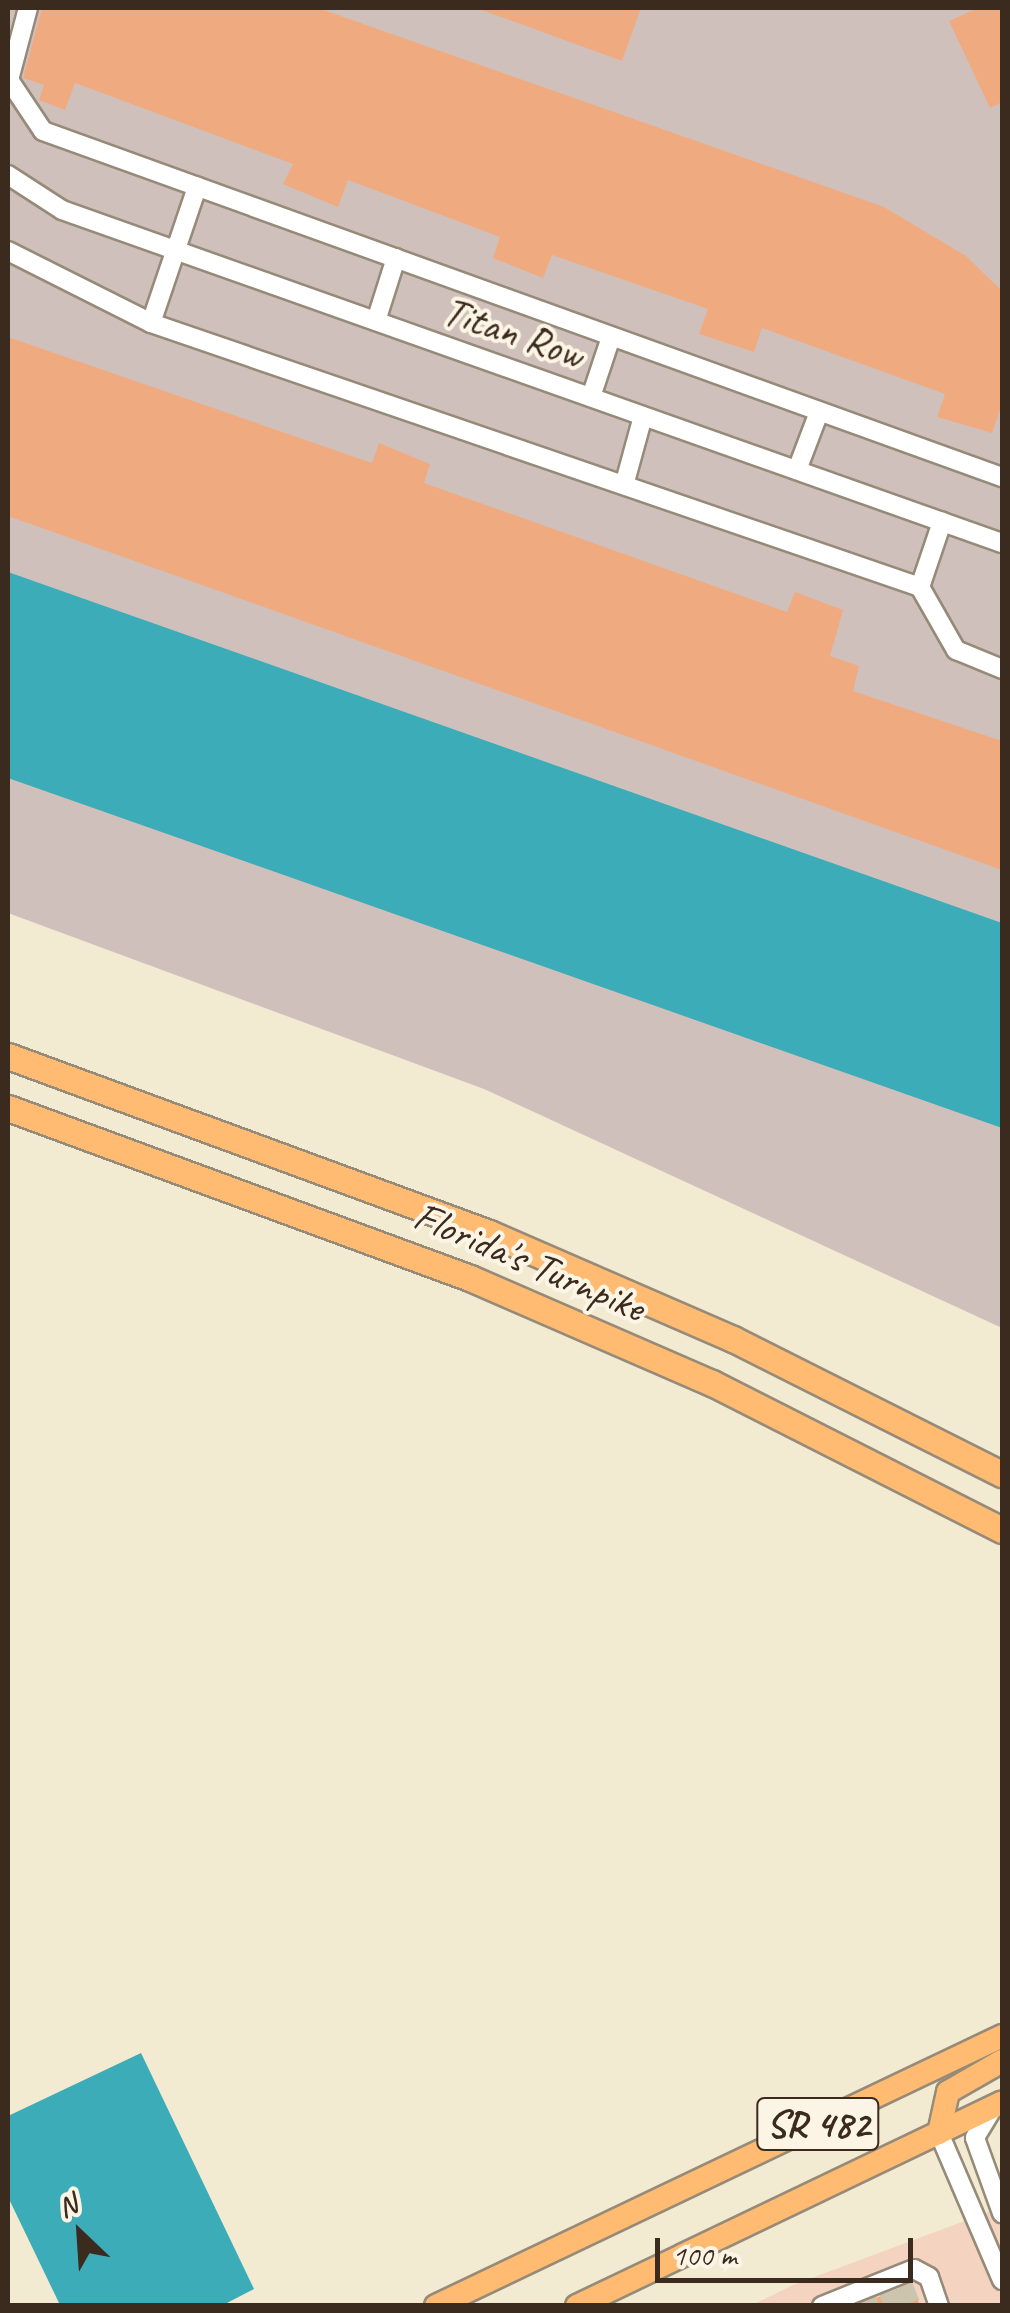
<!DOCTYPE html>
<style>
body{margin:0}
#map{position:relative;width:1010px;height:2313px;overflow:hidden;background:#f2ebd2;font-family:Caveat,sans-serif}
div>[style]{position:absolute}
.built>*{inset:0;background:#f4d3c1}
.industrial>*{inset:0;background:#d0c0bc}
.water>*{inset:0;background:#3cacb9}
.building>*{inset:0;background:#efab7f}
.minor-tunnel>*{height:18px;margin-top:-9px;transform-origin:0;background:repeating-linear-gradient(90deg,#cdc4ae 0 18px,transparent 0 27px)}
.roads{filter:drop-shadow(2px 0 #968a78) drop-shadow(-2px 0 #968a78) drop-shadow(0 2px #968a78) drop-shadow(0 -2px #968a78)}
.minor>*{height:18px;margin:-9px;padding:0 9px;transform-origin:9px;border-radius:9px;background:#fff}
.major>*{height:22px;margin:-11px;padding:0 11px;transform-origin:11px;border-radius:11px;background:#febb71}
.highway>*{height:25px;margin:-12.5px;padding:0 12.5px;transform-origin:12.5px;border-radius:12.5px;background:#febb71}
span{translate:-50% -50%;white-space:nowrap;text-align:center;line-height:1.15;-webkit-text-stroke:8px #fcf5e5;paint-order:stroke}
.shield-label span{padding:2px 8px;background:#fcf5e5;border:2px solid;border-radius:8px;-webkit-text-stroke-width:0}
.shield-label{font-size:40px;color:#3b2a1e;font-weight:700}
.street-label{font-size:42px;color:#3b2a1e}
.frame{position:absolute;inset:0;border:10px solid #3b2a1e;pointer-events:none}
.north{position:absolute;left:30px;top:2183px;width:100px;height:100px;-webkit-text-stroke:8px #fcf5e5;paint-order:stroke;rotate:335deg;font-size:28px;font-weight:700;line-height:40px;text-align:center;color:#3b2a1e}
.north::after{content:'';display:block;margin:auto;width:35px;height:45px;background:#3b2a1e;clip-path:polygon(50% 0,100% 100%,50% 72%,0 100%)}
.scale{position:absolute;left:655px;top:2238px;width:258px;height:45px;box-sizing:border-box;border:5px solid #3b2a1e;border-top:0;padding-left:12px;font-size:30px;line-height:35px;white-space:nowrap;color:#3b2a1e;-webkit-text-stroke:8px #fcf5e5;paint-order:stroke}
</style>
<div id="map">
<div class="built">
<i style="clip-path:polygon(1002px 2207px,1002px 2305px,750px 2306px,793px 2285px)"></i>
</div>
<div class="industrial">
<i style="clip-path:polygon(8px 8px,1002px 8px,1002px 1328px,484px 1089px,8px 913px)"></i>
</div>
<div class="water">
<i style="clip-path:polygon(8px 572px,1002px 923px,1002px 1128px,8px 778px)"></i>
<i style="clip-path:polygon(141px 2053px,254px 2289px,223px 2305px,60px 2305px,8px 2197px,8px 2116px)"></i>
</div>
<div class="building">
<i style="clip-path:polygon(42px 8px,318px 8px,884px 207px,966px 256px,1002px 291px,1002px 404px,992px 433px,937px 417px,945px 394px,762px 328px,754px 352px,699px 334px,708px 309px,552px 255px,543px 278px,493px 258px,500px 237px,348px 180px,338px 207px,283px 184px,293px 164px,75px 83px,65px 110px,39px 100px,44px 85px,23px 78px)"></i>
<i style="clip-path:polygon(476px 8px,641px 8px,622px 61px)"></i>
<i style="clip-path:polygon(978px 8px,1002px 8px,1002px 102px,990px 108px,949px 21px)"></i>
<i style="clip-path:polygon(8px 337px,372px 463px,379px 443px,430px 464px,424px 483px,787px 612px,795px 592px,843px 610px,830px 656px,859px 666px,853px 691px,1002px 741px,1002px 870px,8px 516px)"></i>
<i style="clip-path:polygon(912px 2283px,920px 2306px,857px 2306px)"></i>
</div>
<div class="minor-tunnel">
<i style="left:904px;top:2286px;width:22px;rotate:68deg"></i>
<i style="left:888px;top:2292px;width:15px;rotate:70deg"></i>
<i style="left:867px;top:2299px;width:8px;rotate:67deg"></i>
</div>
<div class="roads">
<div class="minor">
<i style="left:28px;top:8px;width:74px;rotate:104.8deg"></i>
<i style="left:9px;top:80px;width:61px;rotate:56.3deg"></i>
<i style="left:43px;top:131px;width:1020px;rotate:19.84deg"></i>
<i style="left:8px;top:175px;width:64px;rotate:32.9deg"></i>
<i style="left:62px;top:210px;width:997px;rotate:19.51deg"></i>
<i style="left:8px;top:251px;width:160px;rotate:26.7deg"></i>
<i style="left:151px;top:323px;width:813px;rotate:18.95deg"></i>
<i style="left:920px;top:587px;width:69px;rotate:-71.3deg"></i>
<i style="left:376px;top:321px;width:66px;rotate:-72.4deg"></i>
<i style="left:151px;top:323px;width:144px;rotate:-71.3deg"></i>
<i style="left:591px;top:397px;width:63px;rotate:-71.6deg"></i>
<i style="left:797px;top:470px;width:62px;rotate:-69.2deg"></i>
<i style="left:625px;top:482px;width:68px;rotate:-74.7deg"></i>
<i style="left:920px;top:587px;width:73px;rotate:60.3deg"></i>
<i style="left:956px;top:650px;width:50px;rotate:22.4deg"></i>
<i style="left:994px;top:2106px;width:37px;rotate:121deg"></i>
<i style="left:975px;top:2138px;width:80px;rotate:70.2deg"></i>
<i style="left:939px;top:2133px;width:160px;rotate:66.8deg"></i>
<i style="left:822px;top:2306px;width:99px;rotate:-21.9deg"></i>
<i style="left:914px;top:2269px;width:17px;rotate:28deg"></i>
<i style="left:929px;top:2277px;width:31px;rotate:71deg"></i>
</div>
<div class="major">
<i style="left:939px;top:2133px;width:42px;rotate:-77.6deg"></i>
<i style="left:948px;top:2092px;width:62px;rotate:-29.9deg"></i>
<i style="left:436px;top:2306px;width:627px;rotate:-25.5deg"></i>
<i style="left:577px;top:2306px;width:471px;rotate:-25.6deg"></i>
</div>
<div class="highway">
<i style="left:8px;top:1056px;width:513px;rotate:20.2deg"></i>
<i style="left:489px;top:1233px;width:266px;rotate:23.5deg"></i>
<i style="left:733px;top:1339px;width:301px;rotate:26.7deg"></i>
<i style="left:8px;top:1108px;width:492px;rotate:20.2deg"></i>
<i style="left:470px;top:1278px;width:264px;rotate:23.5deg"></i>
<i style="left:712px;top:1383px;width:325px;rotate:26.9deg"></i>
</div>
</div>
<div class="shield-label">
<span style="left:818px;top:2124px">SR 482</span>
</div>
<div class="street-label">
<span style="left:513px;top:333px;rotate:19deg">Titan Row</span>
<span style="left:529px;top:1262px;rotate:23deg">Florida's Turnpike</span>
</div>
<div class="frame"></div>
<div class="north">N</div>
<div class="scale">100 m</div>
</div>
